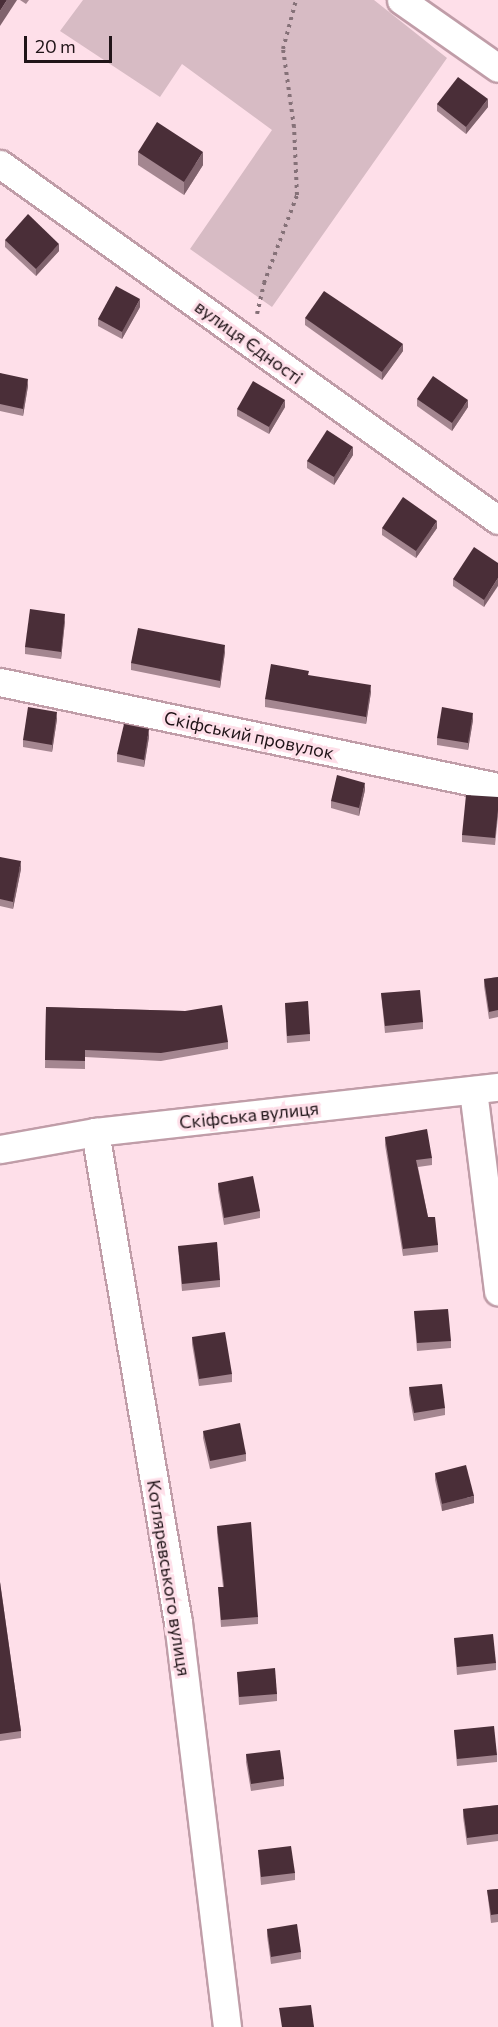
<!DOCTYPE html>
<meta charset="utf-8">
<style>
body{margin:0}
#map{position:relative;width:498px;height:2027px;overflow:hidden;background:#fedfe9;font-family:Commissioner,sans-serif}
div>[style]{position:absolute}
.green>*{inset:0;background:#d7bbc4}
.path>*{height:4px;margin-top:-2px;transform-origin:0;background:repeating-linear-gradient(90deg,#857178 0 3px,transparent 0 7.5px)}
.roads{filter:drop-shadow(2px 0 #c09da8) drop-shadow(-2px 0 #c09da8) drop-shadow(0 2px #c09da8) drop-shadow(0 -2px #c09da8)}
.street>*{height:27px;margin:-13.5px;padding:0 13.5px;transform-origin:13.5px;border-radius:13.5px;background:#fff}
.wall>*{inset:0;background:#a48690}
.shaded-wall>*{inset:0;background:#80636d}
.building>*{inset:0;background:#4a2e38}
span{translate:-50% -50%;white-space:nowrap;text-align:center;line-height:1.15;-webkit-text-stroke:6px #fedfe9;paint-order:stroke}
.street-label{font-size:18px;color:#201418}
.scale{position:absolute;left:24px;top:36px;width:88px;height:27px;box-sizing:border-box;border:3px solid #201418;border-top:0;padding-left:8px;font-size:18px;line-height:21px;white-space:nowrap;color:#201418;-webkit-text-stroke:4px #fedfe9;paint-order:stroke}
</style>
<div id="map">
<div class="green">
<i style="clip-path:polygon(83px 0,374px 0,447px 58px,272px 307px,190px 249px,272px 130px,182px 64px,160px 97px,60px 31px)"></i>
</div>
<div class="path">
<i style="left:257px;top:314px;width:32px;rotate:-77deg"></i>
<i style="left:264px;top:283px;width:94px;rotate:-69.4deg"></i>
<i style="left:297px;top:195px;width:68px;rotate:-92.5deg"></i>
<i style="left:294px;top:127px;width:79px;rotate:-98deg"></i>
<i style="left:283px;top:49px;width:51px;rotate:-75.1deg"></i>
</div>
<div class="roads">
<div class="street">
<i style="left:401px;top:0;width:118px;rotate:35deg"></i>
<i style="left:0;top:164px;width:612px;rotate:35.56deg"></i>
<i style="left:0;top:682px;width:509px;rotate:11.91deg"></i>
<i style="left:473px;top:1090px;width:203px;rotate:82.9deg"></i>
<i style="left:95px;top:1132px;width:497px;rotate:80.4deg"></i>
<i style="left:178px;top:1622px;width:408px;rotate:83.1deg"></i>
<i style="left:0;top:1149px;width:97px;rotate:-10.1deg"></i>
<i style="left:95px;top:1132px;width:406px;rotate:-6.4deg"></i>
</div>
</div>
<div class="wall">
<i style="clip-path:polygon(20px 0,29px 0,26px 4px)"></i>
<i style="clip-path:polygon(437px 104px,488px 107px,466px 134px,437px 111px)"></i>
<i style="clip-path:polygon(138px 152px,203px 165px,184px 195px,138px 165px)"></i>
<i style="clip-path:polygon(5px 240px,59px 251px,36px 276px,5px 247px)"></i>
<i style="clip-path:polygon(140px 307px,122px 339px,98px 326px,98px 319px)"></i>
<i style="clip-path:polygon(305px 318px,403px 351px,382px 380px,305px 325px)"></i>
<i style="clip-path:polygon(0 373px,28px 386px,23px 416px,0 411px)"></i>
<i style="clip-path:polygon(417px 399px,468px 407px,452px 431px,417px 406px)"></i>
<i style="clip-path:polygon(285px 407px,269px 434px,237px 416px,237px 409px)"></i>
<i style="clip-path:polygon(353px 455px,334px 485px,307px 468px,307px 461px)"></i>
<i style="clip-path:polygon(382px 528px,437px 528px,416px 558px,382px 535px)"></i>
<i style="clip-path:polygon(498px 563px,484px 607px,453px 586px,453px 579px)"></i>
<i style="clip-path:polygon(65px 621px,61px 659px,25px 654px,25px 647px)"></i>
<i style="clip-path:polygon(225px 652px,220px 688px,131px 670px,131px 663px)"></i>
<i style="clip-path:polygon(371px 692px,366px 724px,265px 707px,265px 699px)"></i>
<i style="clip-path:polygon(57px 719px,52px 752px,23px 747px,23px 740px)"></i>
<i style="clip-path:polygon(473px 720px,468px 750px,437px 745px,437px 738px)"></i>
<i style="clip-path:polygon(149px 737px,144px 767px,117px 762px,117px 754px)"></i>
<i style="clip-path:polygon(365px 790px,359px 816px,331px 808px,331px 801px)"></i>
<i style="clip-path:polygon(498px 797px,498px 817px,495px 845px,462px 842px,462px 835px)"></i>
<i style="clip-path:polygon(0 857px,21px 869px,13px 909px,0 906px)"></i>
<i style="clip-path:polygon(498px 977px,498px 1017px,489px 1019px,484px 986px,484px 979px)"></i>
<i style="clip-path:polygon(381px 993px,423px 1022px,423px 1029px,385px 1033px)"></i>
<i style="clip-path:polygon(285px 1003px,310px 1034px,310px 1041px,287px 1043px)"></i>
<i style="clip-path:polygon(46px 1007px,185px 1011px,228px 1042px,228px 1049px,161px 1061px,85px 1057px,85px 1069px,45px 1068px)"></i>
<i style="clip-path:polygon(385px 1137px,432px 1158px,432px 1165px,418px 1167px,428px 1217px,438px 1245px,438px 1252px,403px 1256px,385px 1145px)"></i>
<i style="clip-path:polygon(218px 1183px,260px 1211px,260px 1218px,224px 1225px,218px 1190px)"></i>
<i style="clip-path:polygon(178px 1246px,220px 1280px,220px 1287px,182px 1291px)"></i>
<i style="clip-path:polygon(414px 1311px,451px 1341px,451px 1348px,417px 1351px)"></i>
<i style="clip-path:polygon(192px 1337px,232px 1374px,232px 1382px,199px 1386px,192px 1344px)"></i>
<i style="clip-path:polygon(409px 1387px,445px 1408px,445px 1415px,414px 1421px,409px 1394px)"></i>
<i style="clip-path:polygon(203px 1431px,246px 1454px,246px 1461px,210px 1469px,203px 1438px)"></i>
<i style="clip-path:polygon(435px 1473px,474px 1503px,442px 1511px,435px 1480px)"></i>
<i style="clip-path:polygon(217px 1526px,258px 1617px,258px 1624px,221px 1627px,218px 1587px,223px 1587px,217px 1533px)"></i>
<i style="clip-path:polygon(0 1582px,21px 1731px,21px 1738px,0 1741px)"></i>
<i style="clip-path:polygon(454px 1638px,496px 1663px,496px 1670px,457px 1675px)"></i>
<i style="clip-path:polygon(237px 1672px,277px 1694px,277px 1701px,239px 1705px)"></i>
<i style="clip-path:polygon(454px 1730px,497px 1755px,497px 1762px,457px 1766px)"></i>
<i style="clip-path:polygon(246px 1754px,284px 1779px,284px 1786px,251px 1791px,246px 1762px)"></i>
<i style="clip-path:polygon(498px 1805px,498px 1841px,467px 1845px,463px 1817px,463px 1809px)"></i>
<i style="clip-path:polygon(258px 1850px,295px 1873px,295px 1880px,261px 1885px)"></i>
<i style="clip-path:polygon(498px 1889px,498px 1922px,491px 1923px,487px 1890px)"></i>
<i style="clip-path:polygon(267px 1929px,301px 1952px,301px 1959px,271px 1964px,267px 1936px)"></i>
</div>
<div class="shaded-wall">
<i style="clip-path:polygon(7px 0,17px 0,0 26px,0 11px)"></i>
<i style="clip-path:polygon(488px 99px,488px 107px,466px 134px,466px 127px)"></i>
<i style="clip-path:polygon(203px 152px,203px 165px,184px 195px,184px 182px)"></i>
<i style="clip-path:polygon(59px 244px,59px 251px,36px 276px,36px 269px)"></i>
<i style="clip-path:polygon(140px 299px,140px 307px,122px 339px,122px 332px)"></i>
<i style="clip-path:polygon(403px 344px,403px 351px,382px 380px,382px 372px)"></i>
<i style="clip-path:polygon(28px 379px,28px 386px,23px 416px,23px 409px)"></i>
<i style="clip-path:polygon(285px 400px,285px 407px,269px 434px,269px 427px)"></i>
<i style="clip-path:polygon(468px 400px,468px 407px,452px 431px,452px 423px)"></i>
<i style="clip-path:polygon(353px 447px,353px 455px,334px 485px,334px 477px)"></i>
<i style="clip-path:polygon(437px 521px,437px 528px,416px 558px,416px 551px)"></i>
<i style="clip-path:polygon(498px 578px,498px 586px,484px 607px,484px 600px)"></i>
<i style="clip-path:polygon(65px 614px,65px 621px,61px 659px,61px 652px)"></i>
<i style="clip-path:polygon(225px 645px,225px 652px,220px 688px,220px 681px)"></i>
<i style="clip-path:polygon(371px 685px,371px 692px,366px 724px,366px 717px)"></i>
<i style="clip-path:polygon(57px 712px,57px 719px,52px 752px,52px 745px)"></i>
<i style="clip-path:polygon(473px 713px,473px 720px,468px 750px,468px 743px)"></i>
<i style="clip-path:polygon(149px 729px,149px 737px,144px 767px,144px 760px)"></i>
<i style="clip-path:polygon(365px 783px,365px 790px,359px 816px,359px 808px)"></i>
<i style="clip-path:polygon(21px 861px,21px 869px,13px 909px,13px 902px)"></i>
<i style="clip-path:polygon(474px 1496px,474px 1503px,442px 1511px,442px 1504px)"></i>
</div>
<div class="building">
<i style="clip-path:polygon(0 0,7px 0,0 11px)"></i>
<i style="clip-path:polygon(458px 77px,488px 99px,466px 127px,437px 104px)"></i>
<i style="clip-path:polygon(157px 122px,203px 152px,184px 182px,138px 152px)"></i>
<i style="clip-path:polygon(28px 214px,59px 244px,36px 269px,5px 240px)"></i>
<i style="clip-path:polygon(116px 286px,140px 299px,122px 332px,98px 319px)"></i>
<i style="clip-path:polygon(324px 291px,403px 344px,382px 372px,305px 318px)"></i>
<i style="clip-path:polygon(0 373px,28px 379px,23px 409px,0 404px)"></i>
<i style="clip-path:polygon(433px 376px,468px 400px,452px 423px,417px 399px)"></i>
<i style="clip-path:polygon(253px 381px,285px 400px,269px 427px,237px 409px)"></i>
<i style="clip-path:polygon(327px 430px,353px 447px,334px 477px,307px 461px)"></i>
<i style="clip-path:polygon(403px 497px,437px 521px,416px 551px,382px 528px)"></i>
<i style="clip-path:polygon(474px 547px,498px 563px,498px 578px,484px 600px,453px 579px)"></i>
<i style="clip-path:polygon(30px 609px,65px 614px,61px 652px,25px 647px)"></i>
<i style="clip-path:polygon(138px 628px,225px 645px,220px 681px,131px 663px)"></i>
<i style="clip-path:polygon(271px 664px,309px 671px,308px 675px,371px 685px,366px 717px,265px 699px)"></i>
<i style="clip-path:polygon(28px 707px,57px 712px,52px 745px,23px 740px)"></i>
<i style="clip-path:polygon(442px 707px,473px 713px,468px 743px,437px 738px)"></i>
<i style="clip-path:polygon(124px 724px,149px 729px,144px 760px,117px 754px)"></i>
<i style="clip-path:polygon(337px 775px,365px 783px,359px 808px,331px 801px)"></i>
<i style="clip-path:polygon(466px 795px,498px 797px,498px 810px,495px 838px,462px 835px)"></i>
<i style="clip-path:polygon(0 857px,21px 861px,13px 902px,0 899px)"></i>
<i style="clip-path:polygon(498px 977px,498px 1010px,489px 1012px,484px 979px)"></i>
<i style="clip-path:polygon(420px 990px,423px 1022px,385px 1026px,381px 993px)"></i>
<i style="clip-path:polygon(308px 1001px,310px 1034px,287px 1036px,285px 1003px)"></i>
<i style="clip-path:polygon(222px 1005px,228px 1042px,161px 1053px,85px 1050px,85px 1061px,45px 1060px,46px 1007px,185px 1011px)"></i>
<i style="clip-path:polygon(427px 1129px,432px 1158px,416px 1160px,428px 1217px,435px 1217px,438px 1245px,403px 1249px,385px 1137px)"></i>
<i style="clip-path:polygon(253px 1176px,260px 1211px,224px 1218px,218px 1183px)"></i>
<i style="clip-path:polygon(217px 1242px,220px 1280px,182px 1284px,178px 1246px)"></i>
<i style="clip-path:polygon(448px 1309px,451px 1341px,417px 1343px,414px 1311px)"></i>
<i style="clip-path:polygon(225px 1332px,232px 1374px,199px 1379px,192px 1337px)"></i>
<i style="clip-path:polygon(442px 1384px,445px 1408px,414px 1413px,409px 1387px)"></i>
<i style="clip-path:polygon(240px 1423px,246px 1454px,210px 1461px,203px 1431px)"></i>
<i style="clip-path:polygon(466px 1465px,474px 1496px,442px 1504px,435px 1473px)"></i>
<i style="clip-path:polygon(251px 1522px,258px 1617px,221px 1620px,218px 1587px,224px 1587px,217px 1526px)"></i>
<i style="clip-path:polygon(0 1582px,21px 1731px,0 1734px)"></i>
<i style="clip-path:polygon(493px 1634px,496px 1663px,457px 1667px,454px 1638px)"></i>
<i style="clip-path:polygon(275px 1668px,277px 1694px,239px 1697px,237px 1672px)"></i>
<i style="clip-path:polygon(494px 1726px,497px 1755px,457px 1759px,454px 1730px)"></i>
<i style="clip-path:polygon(280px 1750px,284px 1779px,251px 1784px,246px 1754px)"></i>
<i style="clip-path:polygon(498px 1805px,498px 1834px,467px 1838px,463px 1809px)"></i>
<i style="clip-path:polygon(291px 1846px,295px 1873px,261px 1877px,258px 1850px)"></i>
<i style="clip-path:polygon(498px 1889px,498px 1914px,491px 1915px,487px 1890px)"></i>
<i style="clip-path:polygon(297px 1924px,301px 1952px,271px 1957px,267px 1929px)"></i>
<i style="clip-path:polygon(311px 2005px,314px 2027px,282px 2027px,279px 2008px)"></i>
</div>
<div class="street-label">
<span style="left:249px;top:342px;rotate:36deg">вулиця Єдності</span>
<span style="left:249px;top:735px;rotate:12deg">Скіфський провулок</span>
<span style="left:249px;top:1115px;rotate:-6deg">Скіфська вулиця</span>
<span style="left:169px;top:1578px;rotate:81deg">Котляревського вулиця</span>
</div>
<div class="scale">20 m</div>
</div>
